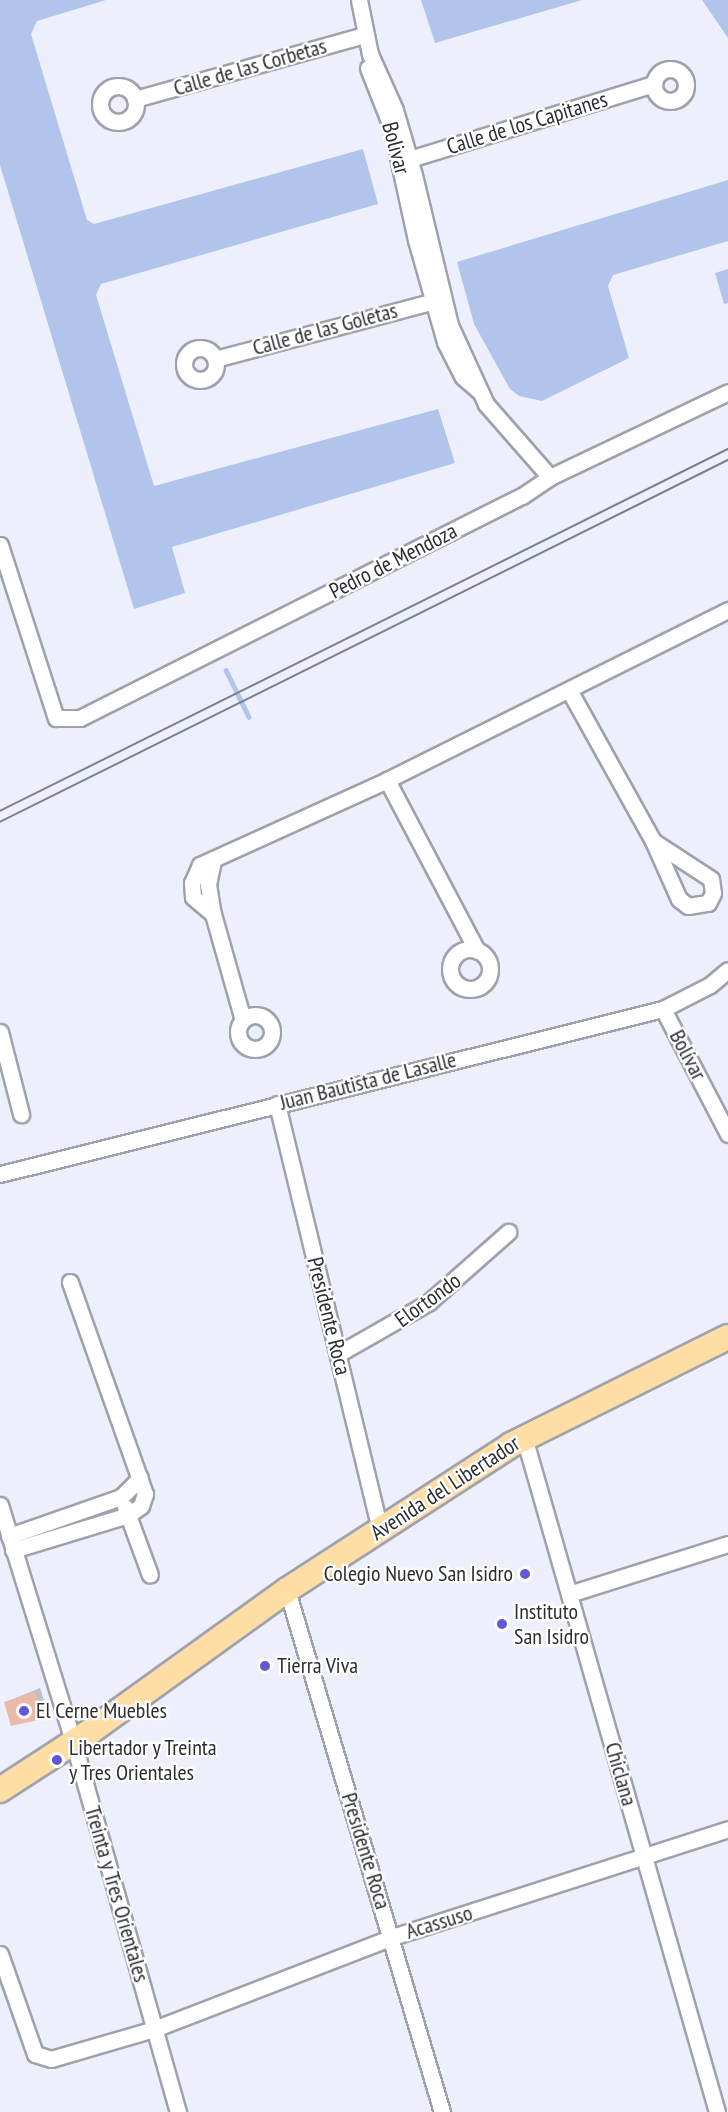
<!DOCTYPE html>
<meta charset="utf-8">
<style>
body{margin:0}
#map{position:relative;width:728px;height:2112px;overflow:hidden;background:#edf0fc;font-family:"PT Sans Narrow",sans-serif}
div>[style]{position:absolute}
.water>*{inset:0;background:#b0c4ec}
.shadow>*{inset:0;background:#0003}
.stream>*{height:4.5px;margin:-2.25px;padding:0 2.25px;transform-origin:2.25px;border-radius:2.25px;background:#b0c4ec}
.building>*{inset:0;background:#eab9aa}
.roads{filter:drop-shadow(2px 0 #9fa2ad) drop-shadow(-2px 0 #9fa2ad) drop-shadow(0 2px #9fa2ad) drop-shadow(0 -2px #9fa2ad)}
.street>*{height:15px;margin:-7.5px;padding:0 7.5px;transform-origin:7.5px;border-radius:7.5px;background:#fff}
.street>.ring{margin:-7.5px;padding:0;box-sizing:content-box;background:none;border:15px solid #fff;border-radius:50%}
.primary>*{height:24px;margin:-12px;padding:0 12px;transform-origin:12px;border-radius:12px;background:#ffdea6}
.tram>*{height:1.5px;margin:-0.75px;padding:0 0.75px;transform-origin:0.75px;border-radius:0.75px;background:#7e8087}
.dots>*{width:16px;height:16px;translate:-50% -50%;box-sizing:border-box;border:3px solid #fff;border-radius:50%}
span{translate:-50% -50%;white-space:nowrap;text-align:center;line-height:1.15;-webkit-text-stroke:4.5px #fff;paint-order:stroke}
.street-label{font-size:22px;color:#2c2d31}
.poi-label{font-size:22px;color:#2c2d31}
.right{translate:-100% -50%;text-align:right}
.left{translate:0 -50%;text-align:left}
</style>
<div id="map">
<div class="water">
<i style="clip-path:polygon(0 0,106px 0,37px 21px,31px 34px,87px 220px,94px 224px,363px 149px,378px 204px,101px 284px,96px 295px,154px 486px,438px 409px,455px 463px,172px 547px,185px 593px,134px 609px,0 165px)"></i>
<i style="clip-path:polygon(421px 0,582px 0,435px 43px)"></i>
<i style="clip-path:polygon(702px 0,728px 0,728px 38px)"></i>
<i style="clip-path:polygon(728px 180px,728px 241px,613px 275px,608px 286px,629px 358px,542px 401px,519px 396px,510px 389px,474px 324px,457px 262px)"></i>
<i style="clip-path:polygon(728px 269px,728px 303px,724px 304px,715px 273px)"></i>
</div>
<div class="shadow">
<i style="clip-path:polygon(40px 1688px,48px 1713px,43px 1718px,6px 1702px)"></i>
</div>
<div class="stream">
<i style="left:226px;top:670px;width:52px;rotate:63.9deg"></i>
</div>
<div class="building">
<i style="clip-path:polygon(35px 1692px,43px 1719px,11px 1726px,4px 1702px)"></i>
</div>
<div class="roads">
<div class="street">
<i style="left:359px;top:0;width:55px;rotate:78.5deg"></i>
<i style="left:370px;top:54px;width:61px;rotate:65.9deg"></i>
<i style="left:395px;top:110px;width:68px;rotate:73.7deg"></i>
<i style="left:414px;top:175px;width:154px;rotate:76.5deg"></i>
<i style="left:450px;top:325px;width:87px;rotate:65.5deg"></i>
<i style="left:486px;top:404px;width:97px;rotate:48.8deg"></i>
<i style="left:368px;top:68px;width:57px;rotate:68.4deg"></i>
<i class="ring" style="left:654px;top:69px;width:17px;height:17px"></i>
<i class="ring" style="left:100px;top:86px;width:21px;height:21px"></i>
<i style="left:135px;top:99px;width:238px;rotate:-15.6deg"></i>
<i style="left:397px;top:153px;width:89px;rotate:77.7deg"></i>
<i style="left:416px;top:240px;width:106px;rotate:74.1deg"></i>
<i style="left:445px;top:342px;width:39px;rotate:63deg"></i>
<i style="left:463px;top:377px;width:23px;rotate:41deg"></i>
<i style="left:400px;top:162px;width:266px;rotate:-17.1deg"></i>
<i class="ring" style="left:184px;top:348px;width:17px;height:17px"></i>
<i style="left:215px;top:359px;width:235px;rotate:-14.8deg"></i>
<i style="left:0;top:545px;width:182px;rotate:72.1deg"></i>
<i style="left:56px;top:718px;width:24px"></i>
<i style="left:80px;top:718px;width:495px;rotate:-26.7deg"></i>
<i style="left:522px;top:496px;width:34px;rotate:-34deg"></i>
<i style="left:550px;top:477px;width:197px;rotate:-25.5deg"></i>
<i style="left:569px;top:690px;width:173px;rotate:60.9deg"></i>
<i style="left:653px;top:841px;width:64px;rotate:65.9deg"></i>
<i style="left:679px;top:899px;width:11px;rotate:38deg"></i>
<i style="left:688px;top:906px;width:20px;rotate:-9deg"></i>
<i style="left:708px;top:903px;width:11px;rotate:-63deg"></i>
<i style="left:713px;top:893px;width:14px;rotate:-98deg"></i>
<i style="left:711px;top:879px;width:69px;rotate:-146.8deg"></i>
<i style="left:387px;top:780px;width:193px;rotate:62.2deg"></i>
<i style="left:213px;top:861px;width:24px;rotate:102deg"></i>
<i style="left:208px;top:884px;width:30px;rotate:81deg"></i>
<i style="left:213px;top:914px;width:110px;rotate:74.2deg"></i>
<i style="left:213px;top:914px;width:26px;rotate:-140deg"></i>
<i style="left:193px;top:897px;width:14px;rotate:-94deg"></i>
<i style="left:192px;top:883px;width:20px;rotate:-66deg"></i>
<i style="left:200px;top:865px;width:205px;rotate:-24.4deg"></i>
<i style="left:387px;top:780px;width:381px;rotate:-26.5deg"></i>
<i class="ring" style="left:450px;top:949px;width:25px;height:25px"></i>
<i style="left:663px;top:1009px;width:141px;rotate:62.5deg"></i>
<i class="ring" style="left:238px;top:1015px;width:19px;height:19px"></i>
<i style="left:0;top:1032px;width:85px;rotate:75.6deg"></i>
<i style="left:277px;top:1104px;width:437px;rotate:76.4deg"></i>
<i style="left:0;top:1174px;width:683px;rotate:-13.98deg"></i>
<i style="left:663px;top:1009px;width:53px;rotate:-27.1deg"></i>
<i style="left:710px;top:985px;width:23px;rotate:-40deg"></i>
<i style="left:338px;top:1354px;width:105px;rotate:-29.7deg"></i>
<i style="left:429px;top:1302px;width:106px;rotate:-41.5deg"></i>
<i style="left:524px;top:1437px;width:702px;rotate:74.04deg"></i>
<i style="left:0;top:1505px;width:247px;rotate:72.8deg"></i>
<i style="left:73px;top:1741px;width:386px;rotate:74.2deg"></i>
<i style="left:125px;top:1507px;width:72px;rotate:69.8deg"></i>
<i style="left:9px;top:1536px;width:119px;rotate:-19.2deg"></i>
<i style="left:121px;top:1497px;width:27px;rotate:-45deg"></i>
<i style="left:13px;top:1550px;width:120px;rotate:-16.9deg"></i>
<i style="left:128px;top:1515px;width:16px;rotate:-35deg"></i>
<i style="left:141px;top:1506px;width:13px;rotate:-72deg"></i>
<i style="left:145px;top:1494px;width:225px;rotate:-109.5deg"></i>
<i style="left:287px;top:1590px;width:545px;rotate:73.46deg"></i>
<i style="left:569px;top:1594px;width:167px;rotate:-17.5deg"></i>
<i style="left:0;top:1954px;width:106px;rotate:70.7deg"></i>
<i style="left:35px;top:2054px;width:17px;rotate:17deg"></i>
<i style="left:51px;top:2059px;width:107px;rotate:-16.2deg"></i>
<i style="left:154px;top:2029px;width:255px;rotate:-21.1deg"></i>
<i style="left:392px;top:1937px;width:353px;rotate:-17.8deg"></i>
</div>
<div class="primary">
<i style="left:0;top:1790px;width:108px;rotate:-33deg"></i>
<i style="left:91px;top:1731px;width:241px;rotate:-35.7deg"></i>
<i style="left:287px;top:1590px;width:267px;rotate:-32.9deg"></i>
<i style="left:511px;top:1445px;width:242px;rotate:-26.5deg"></i>
</div>
</div>
<div class="tram">
<i style="left:0;top:811px;width:813px;rotate:-26.44deg"></i>
<i style="left:0;top:822px;width:813px;rotate:-26.44deg"></i>
</div>
<div class="dots">
<i style="left:525px;top:1574px;background:#6259d2"></i>
<i style="left:502px;top:1624px;background:#6259d2"></i>
<i style="left:265px;top:1666px;background:#6259d2"></i>
<i style="left:24px;top:1711px;background:#6259d2"></i>
<i style="left:57px;top:1760px;background:#6259d2"></i>
</div>
<div class="street-label">
<span style="left:250px;top:67px;rotate:-16deg">Calle de las Corbetas</span>
<span style="left:527px;top:123px;rotate:-17deg">Calle de los Capitanes</span>
<span style="left:396px;top:148px;rotate:75deg">Bolivar</span>
<span style="left:325px;top:329px;rotate:-15deg">Calle de las Goletas</span>
<span style="left:393px;top:561px;rotate:-27deg">Pedro de Mendoza</span>
<span style="left:688px;top:1055px;rotate:62deg">Bolívar</span>
<span style="left:368px;top:1081px;rotate:-14deg">Juan Bautista de Lasalle</span>
<span style="left:428px;top:1300px;rotate:-36deg">Elortondo</span>
<span style="left:329px;top:1316px;rotate:76deg">Presidente Roca</span>
<span style="left:445px;top:1488px;rotate:-33deg">Avenida del Libertador</span>
<span style="left:621px;top:1774px;rotate:74deg">Chiclana</span>
<span style="left:366px;top:1851px;rotate:73deg">Presidente Roca</span>
<span style="left:117px;top:1894px;rotate:74deg">Treinta y Tres Orientales</span>
<span style="left:439px;top:1922px;rotate:-17deg">Acassuso</span>
</div>
<div class="poi-label">
<span class="right" style="left:513px;top:1574px">Colegio Nuevo San Isidro</span>
<span class="left" style="left:514px;top:1624px">Instituto<br>San Isidro</span>
<span class="left" style="left:277px;top:1666px">Tierra Viva</span>
<span class="left" style="left:36px;top:1711px">El Cerne Muebles</span>
<span class="left" style="left:69px;top:1760px">Libertador y Treinta<br>y Tres Orientales</span>
</div>
</div>
